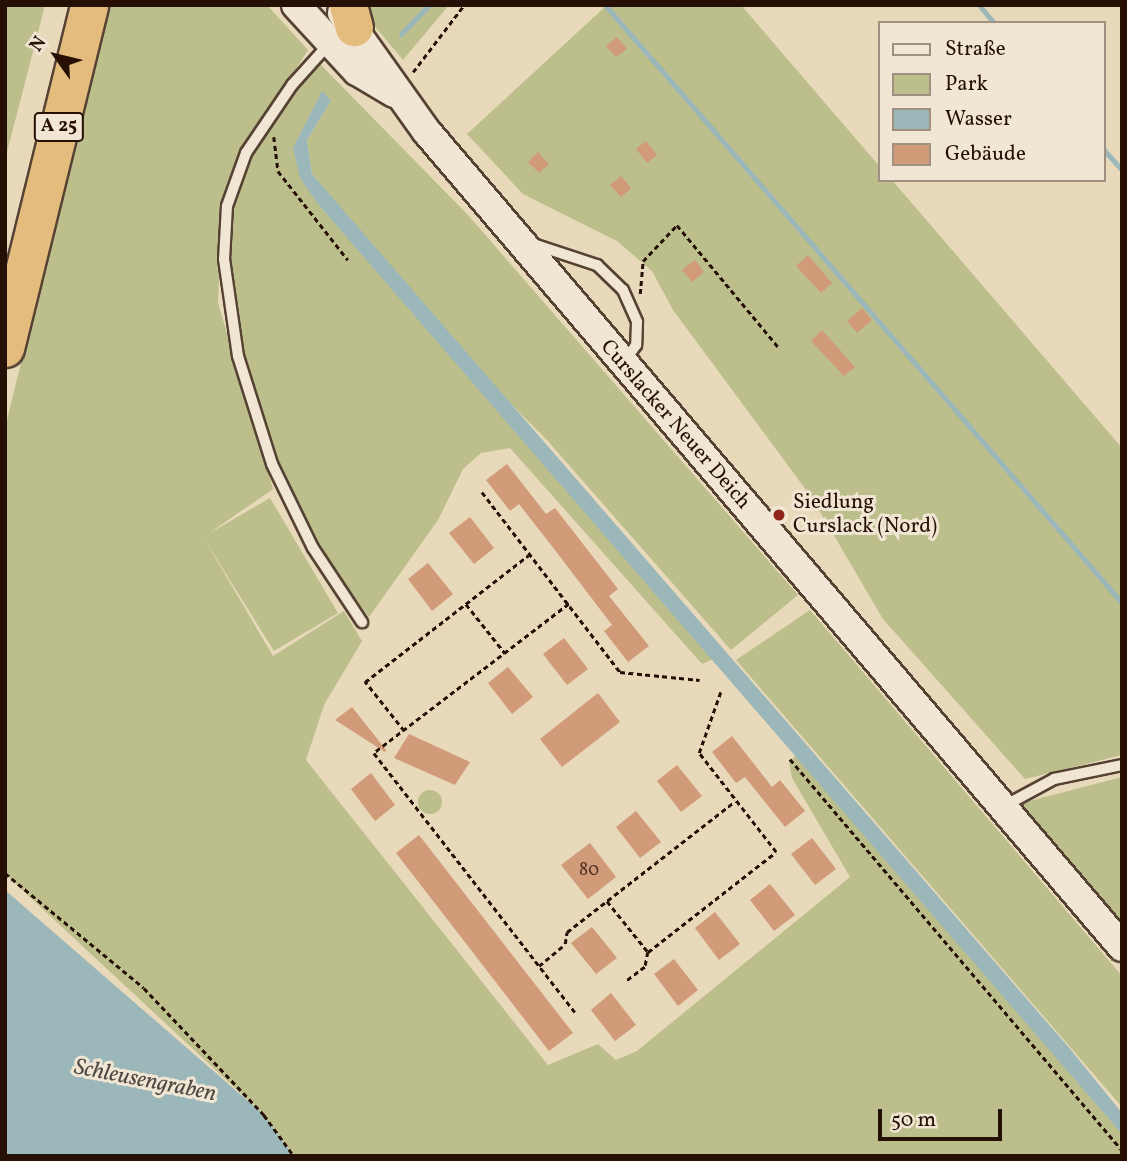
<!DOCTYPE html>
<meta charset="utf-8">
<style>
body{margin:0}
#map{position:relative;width:1127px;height:1161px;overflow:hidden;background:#e8d9bb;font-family:Vollkorn,serif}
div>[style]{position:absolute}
.green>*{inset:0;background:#bcbe8c}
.round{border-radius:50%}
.water>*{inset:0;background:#9bb7ba}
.stream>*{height:5px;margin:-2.5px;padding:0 2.5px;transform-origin:2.5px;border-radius:2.5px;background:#9bb7ba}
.building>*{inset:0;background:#d19a79}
.path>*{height:2.5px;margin-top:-1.25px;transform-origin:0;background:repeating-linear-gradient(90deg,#261006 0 5px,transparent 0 8.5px)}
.roads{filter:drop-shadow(2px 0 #564233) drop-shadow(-2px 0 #564233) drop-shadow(0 2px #564233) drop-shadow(0 -2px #564233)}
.lane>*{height:10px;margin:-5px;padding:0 5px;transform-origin:5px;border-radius:5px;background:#f0e6d3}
.secondary>*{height:28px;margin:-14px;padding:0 14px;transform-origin:14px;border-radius:14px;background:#f0e6d3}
.highway>*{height:37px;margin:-18.5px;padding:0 18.5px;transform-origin:18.5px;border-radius:18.5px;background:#e4bc7e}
.dots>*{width:19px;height:19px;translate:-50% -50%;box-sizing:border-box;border:4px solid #f0e6d3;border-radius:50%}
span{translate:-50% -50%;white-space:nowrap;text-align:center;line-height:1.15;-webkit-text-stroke:6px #f0e6d3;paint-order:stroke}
.number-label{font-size:18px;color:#513223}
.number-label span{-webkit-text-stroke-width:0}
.shield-label span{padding:2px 5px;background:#f0e6d3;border:2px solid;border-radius:5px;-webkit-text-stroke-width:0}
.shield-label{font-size:19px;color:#261006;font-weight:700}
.street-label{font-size:21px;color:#261006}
.poi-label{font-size:21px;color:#261006}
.left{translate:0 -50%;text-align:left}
.water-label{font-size:23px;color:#4f4a45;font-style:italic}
.frame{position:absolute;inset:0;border:7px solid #261006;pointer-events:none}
.legend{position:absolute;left:878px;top:21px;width:228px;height:161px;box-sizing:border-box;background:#f0e6d3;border:2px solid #9f9081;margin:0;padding:9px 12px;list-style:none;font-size:21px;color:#261006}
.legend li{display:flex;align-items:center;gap:14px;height:35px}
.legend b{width:35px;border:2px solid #9f9081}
.north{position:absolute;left:21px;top:21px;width:70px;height:70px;-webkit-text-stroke:5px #f0e6d3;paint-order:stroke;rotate:304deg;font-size:19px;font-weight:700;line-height:28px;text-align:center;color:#261006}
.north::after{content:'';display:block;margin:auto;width:24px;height:32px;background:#261006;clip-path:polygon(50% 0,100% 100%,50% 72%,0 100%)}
.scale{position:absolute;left:878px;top:1109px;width:124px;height:32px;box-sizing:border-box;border:4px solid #261006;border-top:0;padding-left:9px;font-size:21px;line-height:24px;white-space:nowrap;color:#261006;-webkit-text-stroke:5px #f0e6d3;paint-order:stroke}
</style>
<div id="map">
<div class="green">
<i style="clip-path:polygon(5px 5px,45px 5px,5px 160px)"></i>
<i style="clip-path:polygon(109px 5px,267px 5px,308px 50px,239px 157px,222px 200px,218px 303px,273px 489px,208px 534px,270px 498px,338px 613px,274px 651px,203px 537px,273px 656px,344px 611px,362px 641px,324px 705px,306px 760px,548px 1065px,598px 1044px,616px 1060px,637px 1051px,850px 877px,792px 778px,789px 762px,798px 754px,1122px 1134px,1122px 1156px,294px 1156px,264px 1115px,5px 874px,5px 428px)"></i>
<i style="clip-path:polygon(357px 5px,449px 5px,403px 60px)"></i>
<i style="clip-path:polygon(607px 5px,741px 5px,880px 167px,880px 180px,892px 180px,1122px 448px,1122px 755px,1025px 779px,883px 619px,812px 498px,673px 310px,652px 271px,617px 241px,523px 194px,467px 134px)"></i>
<i style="clip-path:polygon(319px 63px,468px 215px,798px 595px,731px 650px,547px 440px,469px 362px,312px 174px,307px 140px,331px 101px,293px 148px,318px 204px,716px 658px,702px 664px,510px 448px,481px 453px,463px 469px,438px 520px,369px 617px,324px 557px,278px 467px,250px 384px,230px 275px,234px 209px,245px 175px,261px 136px)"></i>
<i style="clip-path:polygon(810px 610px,1122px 976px,1122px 1107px,736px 660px)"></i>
<i style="clip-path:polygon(1122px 777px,1122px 923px,1018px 804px)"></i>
<i class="round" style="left:418px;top:790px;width:24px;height:24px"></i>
</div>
<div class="water">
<i style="clip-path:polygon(322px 91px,331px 101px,307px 140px,312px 174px,1071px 1050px,1122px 1113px,1122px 1134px,318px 204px,300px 178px,293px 148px)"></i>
<i style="clip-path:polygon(5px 890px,264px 1115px,294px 1156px,5px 1156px)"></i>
</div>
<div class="stream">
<i style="left:605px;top:5px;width:791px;rotate:49.15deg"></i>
<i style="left:979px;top:5px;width:23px;rotate:50deg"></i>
<i style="left:401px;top:34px;width:40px;rotate:-46deg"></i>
<i style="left:1104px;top:150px;width:27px;rotate:48deg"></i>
</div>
<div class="building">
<i style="clip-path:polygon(617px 37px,627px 49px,616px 57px,606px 46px)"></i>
<i style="clip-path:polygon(646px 141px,657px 155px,647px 163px,636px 149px)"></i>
<i style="clip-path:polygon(538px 152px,549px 164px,539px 173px,528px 162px)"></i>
<i style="clip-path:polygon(621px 176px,631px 188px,621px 197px,610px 185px)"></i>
<i style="clip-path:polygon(808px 255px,832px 283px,821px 293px,796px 266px)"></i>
<i style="clip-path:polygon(695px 260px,704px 272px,692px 282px,682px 270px)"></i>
<i style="clip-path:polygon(862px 308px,872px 320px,857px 333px,847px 321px)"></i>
<i style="clip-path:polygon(822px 330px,855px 367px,844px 376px,811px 341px)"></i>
<i style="clip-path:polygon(507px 464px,546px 514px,555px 508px,618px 589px,609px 596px,649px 646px,628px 662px,604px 631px,612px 625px,558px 554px,519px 504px,510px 511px,486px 480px)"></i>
<i style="clip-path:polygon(470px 517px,494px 548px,474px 564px,449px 533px)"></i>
<i style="clip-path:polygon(428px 563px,453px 594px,432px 611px,408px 579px)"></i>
<i style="clip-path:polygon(564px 638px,588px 669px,567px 685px,543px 654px)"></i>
<i style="clip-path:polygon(508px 667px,533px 697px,512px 714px,488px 683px)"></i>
<i style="clip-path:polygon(598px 693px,620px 722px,562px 767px,540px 739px)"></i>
<i style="clip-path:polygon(352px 707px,386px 750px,385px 752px,335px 720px)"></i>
<i style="clip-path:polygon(409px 734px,470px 762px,455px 785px,394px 758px)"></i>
<i style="clip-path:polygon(732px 736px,772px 787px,780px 780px,805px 811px,785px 827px,745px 777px,736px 783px,712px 752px)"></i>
<i style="clip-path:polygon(677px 765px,702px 796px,681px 812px,657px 781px)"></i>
<i style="clip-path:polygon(371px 773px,395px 805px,375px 821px,351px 789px)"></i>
<i style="clip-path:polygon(636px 811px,661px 842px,640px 858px,616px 827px)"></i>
<i style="clip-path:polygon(419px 835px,573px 1033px,549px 1051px,396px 853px)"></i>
<i style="clip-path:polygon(812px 838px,836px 869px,815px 885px,791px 854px)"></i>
<i style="clip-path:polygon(590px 843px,616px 877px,588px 899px,561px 865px)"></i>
<i style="clip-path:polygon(770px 884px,795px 915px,774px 931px,750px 900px)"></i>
<i style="clip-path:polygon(715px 912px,740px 944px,719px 960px,695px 928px)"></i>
<i style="clip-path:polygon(592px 927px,617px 958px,596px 974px,571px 943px)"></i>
<i style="clip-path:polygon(674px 959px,698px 990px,678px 1006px,654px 974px)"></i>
<i style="clip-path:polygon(611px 993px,636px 1025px,615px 1041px,591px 1010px)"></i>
</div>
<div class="path">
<i style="left:413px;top:72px;width:84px;rotate:-52.7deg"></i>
<i style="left:274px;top:137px;width:34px;rotate:83deg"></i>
<i style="left:278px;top:171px;width:113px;rotate:51.8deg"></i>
<i style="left:640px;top:294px;width:33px;rotate:-85deg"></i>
<i style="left:643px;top:261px;width:50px;rotate:-46.6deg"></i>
<i style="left:677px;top:225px;width:160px;rotate:50.3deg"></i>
<i style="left:482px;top:492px;width:227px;rotate:52.5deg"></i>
<i style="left:620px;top:672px;width:80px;rotate:5.7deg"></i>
<i style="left:466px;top:604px;width:63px;rotate:51.5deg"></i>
<i style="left:569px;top:604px;width:245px;rotate:142.6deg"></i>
<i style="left:374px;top:753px;width:328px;rotate:52.2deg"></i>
<i style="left:404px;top:731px;width:63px;rotate:-128.5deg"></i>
<i style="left:365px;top:682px;width:207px;rotate:-37.8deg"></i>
<i style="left:790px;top:759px;width:513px;rotate:49.67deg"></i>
<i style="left:5px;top:873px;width:180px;rotate:39.6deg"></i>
<i style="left:144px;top:988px;width:175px;rotate:46.6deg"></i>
<i style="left:264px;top:1115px;width:51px;rotate:53.8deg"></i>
<i style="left:607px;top:901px;width:65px;rotate:51.2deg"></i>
<i style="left:648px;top:952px;width:15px;rotate:101deg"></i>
<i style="left:645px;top:967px;width:25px;rotate:143deg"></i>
<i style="left:648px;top:952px;width:162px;rotate:-38deg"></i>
<i style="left:776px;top:852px;width:125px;rotate:-127.9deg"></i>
<i style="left:699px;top:753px;width:66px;rotate:-70.5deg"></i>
<i style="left:539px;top:966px;width:34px;rotate:-40deg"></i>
<i style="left:565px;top:944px;width:12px;rotate:-81deg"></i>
<i style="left:567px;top:932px;width:213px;rotate:-37.9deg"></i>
</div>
<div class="roads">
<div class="lane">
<i style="left:328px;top:45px;width:54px;rotate:132deg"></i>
<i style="left:292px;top:85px;width:82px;rotate:124.1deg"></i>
<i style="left:246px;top:153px;width:56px;rotate:109.7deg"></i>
<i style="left:227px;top:206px;width:53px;rotate:93.2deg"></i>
<i style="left:224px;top:259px;width:98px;rotate:81.8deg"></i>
<i style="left:238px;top:356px;width:113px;rotate:72.5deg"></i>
<i style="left:272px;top:464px;width:93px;rotate:64deg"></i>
<i style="left:313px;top:548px;width:89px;rotate:56.5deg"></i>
<i style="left:530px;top:243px;width:71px;rotate:18.2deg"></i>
<i style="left:597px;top:265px;width:36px;rotate:44deg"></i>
<i style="left:623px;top:290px;width:35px;rotate:66deg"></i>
<i style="left:637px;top:322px;width:23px;rotate:92deg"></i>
<i style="left:636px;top:345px;width:19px;rotate:125deg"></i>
<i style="left:1006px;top:805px;width:55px;rotate:-28.4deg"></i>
<i style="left:1054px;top:779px;width:69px;rotate:-11.6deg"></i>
</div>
<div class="secondary">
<i style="left:296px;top:5px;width:90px;rotate:47.3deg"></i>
<i style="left:357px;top:71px;width:43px;rotate:30.7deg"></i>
<i style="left:342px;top:13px;width:146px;rotate:54.5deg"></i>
<i style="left:427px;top:132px;width:1071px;rotate:49.54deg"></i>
</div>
<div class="highway">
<i style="left:348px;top:5px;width:23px;rotate:75deg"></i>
<i style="left:5px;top:348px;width:353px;rotate:-76.2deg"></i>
</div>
</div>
<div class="dots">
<i style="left:779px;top:515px;background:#8f2418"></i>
</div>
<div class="number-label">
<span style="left:589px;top:871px">80</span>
</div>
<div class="shield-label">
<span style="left:59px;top:127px">A 25</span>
</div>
<div class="street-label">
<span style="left:675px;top:425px;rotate:49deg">Curslacker Neuer Deich</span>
</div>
<div class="poi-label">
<span class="left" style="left:793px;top:515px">Siedlung<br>Curslack (Nord)</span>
</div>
<div class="water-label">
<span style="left:145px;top:1081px;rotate:11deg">Schleusengraben</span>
</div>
<div class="frame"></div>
<ul class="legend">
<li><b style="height:9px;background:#f0e6d3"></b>Straße</li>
<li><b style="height:19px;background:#bcbe8c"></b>Park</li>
<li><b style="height:19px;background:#9bb7ba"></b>Wasser</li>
<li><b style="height:19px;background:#d19a79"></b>Gebäude</li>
</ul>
<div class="north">N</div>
<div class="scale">50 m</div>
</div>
